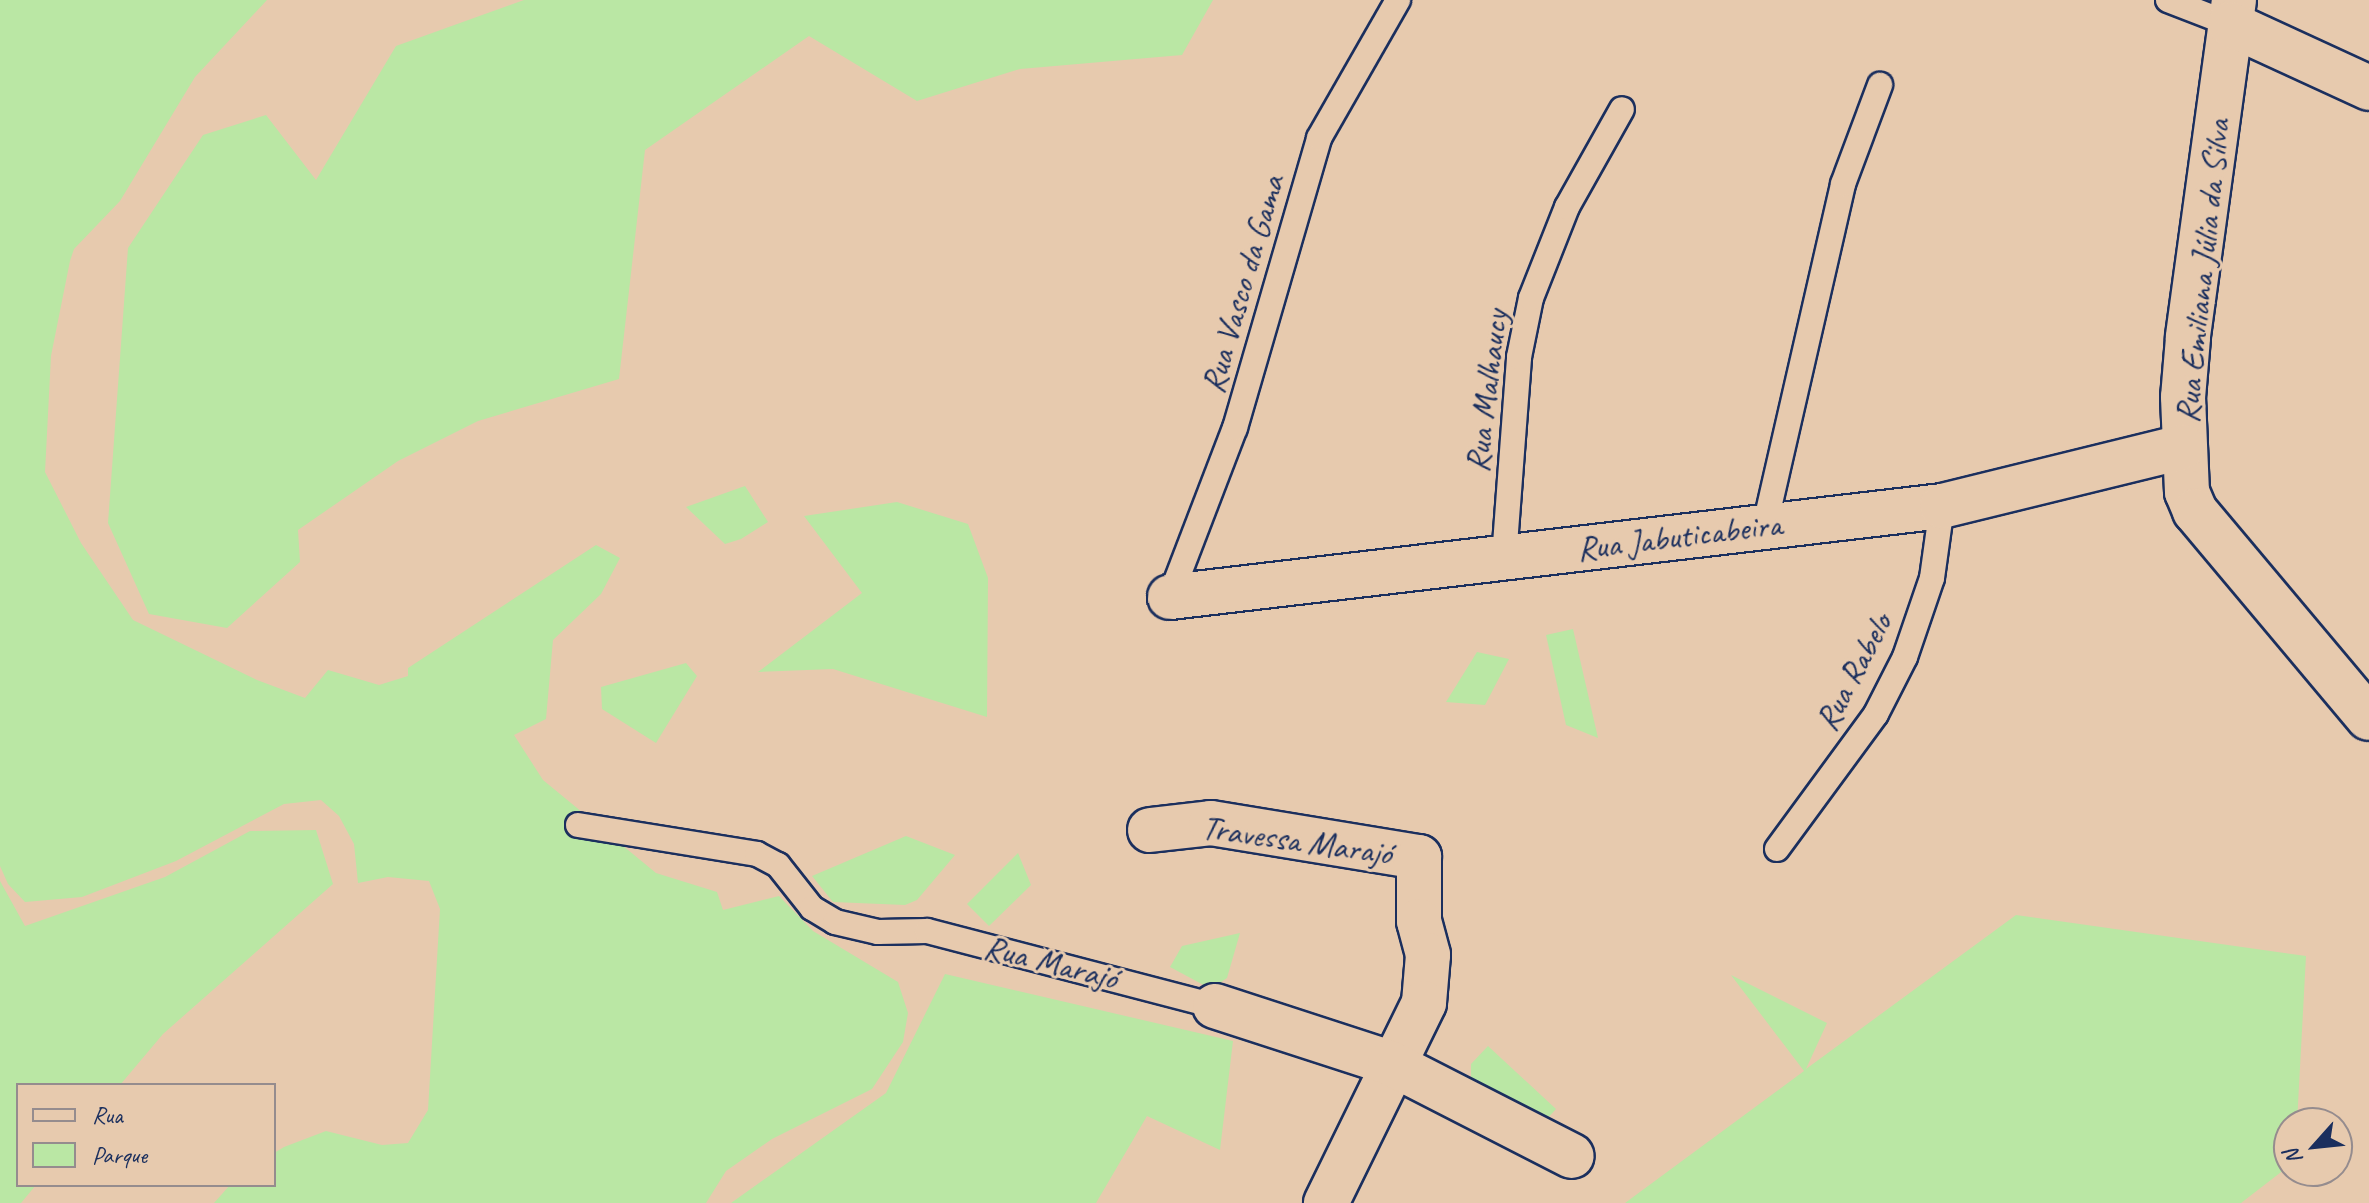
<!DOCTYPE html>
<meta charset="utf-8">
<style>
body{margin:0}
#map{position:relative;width:2369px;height:1203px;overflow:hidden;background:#e7caae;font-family:Caveat,sans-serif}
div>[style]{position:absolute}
.green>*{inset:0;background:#bae7a4}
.roads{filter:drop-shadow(2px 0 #1b2f5e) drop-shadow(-2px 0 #1b2f5e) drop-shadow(0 2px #1b2f5e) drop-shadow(0 -2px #1b2f5e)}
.lane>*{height:24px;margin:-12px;padding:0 12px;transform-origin:12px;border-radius:12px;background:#e7caae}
.street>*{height:44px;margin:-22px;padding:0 22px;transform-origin:22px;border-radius:22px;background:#e7caae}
span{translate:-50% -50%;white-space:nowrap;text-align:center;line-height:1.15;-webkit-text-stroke:6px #e7caae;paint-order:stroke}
.street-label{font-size:34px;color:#1b2f5e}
.legend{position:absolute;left:16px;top:1083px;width:260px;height:104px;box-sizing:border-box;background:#e7caae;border:2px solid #958c8e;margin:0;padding:10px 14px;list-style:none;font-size:24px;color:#1b2f5e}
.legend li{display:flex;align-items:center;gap:16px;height:40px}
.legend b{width:40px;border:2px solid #958c8e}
.north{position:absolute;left:2273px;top:1107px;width:80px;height:80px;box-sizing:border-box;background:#e7caae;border:2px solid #958c8e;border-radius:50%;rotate:243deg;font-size:22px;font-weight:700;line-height:32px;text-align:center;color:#1b2f5e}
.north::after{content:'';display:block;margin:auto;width:28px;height:36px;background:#1b2f5e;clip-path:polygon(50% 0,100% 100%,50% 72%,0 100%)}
</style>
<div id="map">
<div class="green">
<i style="clip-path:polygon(0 0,267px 0,195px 77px,120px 201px,74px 249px,70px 261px,51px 356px,45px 472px,81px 543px,133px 620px,257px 680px,305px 698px,328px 670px,379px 685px,408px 676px,408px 668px,596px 545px,620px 558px,601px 594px,553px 640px,546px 719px,514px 735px,543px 780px,656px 873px,717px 892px,723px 910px,779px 896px,813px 931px,898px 982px,908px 1013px,903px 1042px,872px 1089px,772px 1139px,726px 1171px,706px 1203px,214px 1203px,230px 1185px,274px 1185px,274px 1153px,284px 1147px,326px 1131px,382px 1145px,408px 1143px,428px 1110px,440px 909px,429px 881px,388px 877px,358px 883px,354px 844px,339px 816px,321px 800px,284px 804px,176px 861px,82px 897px,25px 902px,8px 884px,0 866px)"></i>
<i style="clip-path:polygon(524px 0,1213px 0,1182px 55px,1020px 69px,917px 101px,809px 36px,645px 150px,619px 379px,478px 421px,398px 461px,298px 530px,300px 562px,227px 628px,149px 614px,108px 523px,128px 248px,203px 135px,266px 115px,316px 180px,396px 46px)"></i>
<i style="clip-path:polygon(745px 486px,768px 522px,741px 539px,725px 544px,686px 507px)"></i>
<i style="clip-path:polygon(897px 502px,968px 524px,988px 578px,987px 717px,833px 669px,758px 672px,862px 593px,804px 516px)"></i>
<i style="clip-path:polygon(1573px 629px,1598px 738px,1566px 725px,1546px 635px)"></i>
<i style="clip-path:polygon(1477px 652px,1509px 659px,1485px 705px,1446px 702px)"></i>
<i style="clip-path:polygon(686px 663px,697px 676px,656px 743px,602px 709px,601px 687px)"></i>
<i style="clip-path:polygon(316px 830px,333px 884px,163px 1034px,120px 1085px,18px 1085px,18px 1185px,36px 1185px,21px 1203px,0 1203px,0 881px,25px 926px,165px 877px,250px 831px)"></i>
<i style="clip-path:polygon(906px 836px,955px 855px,917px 900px,905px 905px,833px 902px,812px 876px)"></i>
<i style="clip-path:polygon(1018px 853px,1031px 885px,989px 926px,967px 904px)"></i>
<i style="clip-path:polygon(2016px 915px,2306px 956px,2297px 1123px,2289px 1123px,2289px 1166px,2241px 1203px,1625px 1203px,1804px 1071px,1731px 975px,1827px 1023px,1806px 1069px)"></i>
<i style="clip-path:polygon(1240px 933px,1227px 978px,1211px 989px,1170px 967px,1182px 946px)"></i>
<i style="clip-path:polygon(945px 974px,1233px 1041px,1220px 1150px,1147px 1116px,1096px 1203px,731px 1203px,886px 1093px)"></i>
<i style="clip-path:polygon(1488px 1046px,1556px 1109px,1546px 1120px,1471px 1082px,1471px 1064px)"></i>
</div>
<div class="roads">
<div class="lane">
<i style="left:2168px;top:0;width:66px;rotate:21.2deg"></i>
<i style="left:1765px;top:525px;width:350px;rotate:-77.1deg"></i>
<i style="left:1843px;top:184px;width:106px;rotate:-69.5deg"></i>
<i style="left:1504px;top:558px;width:202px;rotate:-85.7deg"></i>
<i style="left:1519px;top:357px;width:60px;rotate:-78.5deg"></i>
<i style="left:1531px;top:298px;width:98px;rotate:-68.4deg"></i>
<i style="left:1567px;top:207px;width:112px;rotate:-60.7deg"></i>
<i style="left:1170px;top:597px;width:181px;rotate:-69deg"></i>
<i style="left:1235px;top:428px;width:302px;rotate:-73.8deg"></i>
<i style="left:1319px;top:138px;width:159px;rotate:-60.2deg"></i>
<i style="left:578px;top:825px;width:181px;rotate:9.2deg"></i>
<i style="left:757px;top:854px;width:24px;rotate:28deg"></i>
<i style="left:778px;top:865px;width:55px;rotate:51.7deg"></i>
<i style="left:812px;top:908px;width:27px;rotate:31deg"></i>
<i style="left:835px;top:922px;width:44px;rotate:13.1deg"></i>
<i style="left:878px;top:932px;width:49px;rotate:-1.2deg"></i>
<i style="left:927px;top:931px;width:298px;rotate:14.6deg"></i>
<i style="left:1777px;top:849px;width:167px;rotate:-53.7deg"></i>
<i style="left:1876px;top:714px;width:64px;rotate:-63deg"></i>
<i style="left:1905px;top:657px;width:83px;rotate:-71.1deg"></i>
<i style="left:1932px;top:578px;width:73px;rotate:-82.1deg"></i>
</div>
<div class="street">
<i style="left:2234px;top:0;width:341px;rotate:97.8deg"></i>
<i style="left:2188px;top:338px;width:59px;rotate:94.8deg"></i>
<i style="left:2183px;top:397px;width:95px;rotate:87.6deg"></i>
<i style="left:2187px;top:492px;width:21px;rotate:67deg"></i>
<i style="left:2195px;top:511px;width:270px;rotate:50deg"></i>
<i style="left:2230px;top:24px;width:153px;rotate:24.7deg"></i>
<i style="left:1170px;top:597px;width:777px;rotate:-6.72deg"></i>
<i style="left:1942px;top:506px;width:248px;rotate:-13.8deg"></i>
<i style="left:1150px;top:830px;width:61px;rotate:-6.5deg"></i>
<i style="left:1211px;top:823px;width:211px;rotate:9.3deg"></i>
<i style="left:1419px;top:857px;width:64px;rotate:90deg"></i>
<i style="left:1419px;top:921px;width:35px;rotate:75deg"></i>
<i style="left:1428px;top:955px;width:48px;rotate:94.8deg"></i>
<i style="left:1424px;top:1003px;width:223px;rotate:116.1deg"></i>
<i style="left:1215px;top:1006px;width:184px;rotate:18deg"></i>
<i style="left:1390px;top:1063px;width:204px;rotate:27.1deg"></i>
</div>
</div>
<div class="street-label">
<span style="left:2202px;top:271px;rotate:-84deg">Rua Emiliana Júlia da Silva</span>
<span style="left:1242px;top:284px;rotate:-74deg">Rua Vasco da Gama</span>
<span style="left:1486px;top:391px;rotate:-83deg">Rua Malhaucy</span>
<span style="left:1679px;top:536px;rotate:-7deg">Rua Jabuticabeira</span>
<span style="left:1853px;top:672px;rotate:-62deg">Rua Rabelo</span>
<span style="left:1297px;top:840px;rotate:8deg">Travessa Marajó</span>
<span style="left:1051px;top:962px;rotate:14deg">Rua Marajó</span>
</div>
<ul class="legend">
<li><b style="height:10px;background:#e7caae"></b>Rua</li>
<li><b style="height:22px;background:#bae7a4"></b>Parque</li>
</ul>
<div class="north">N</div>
</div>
